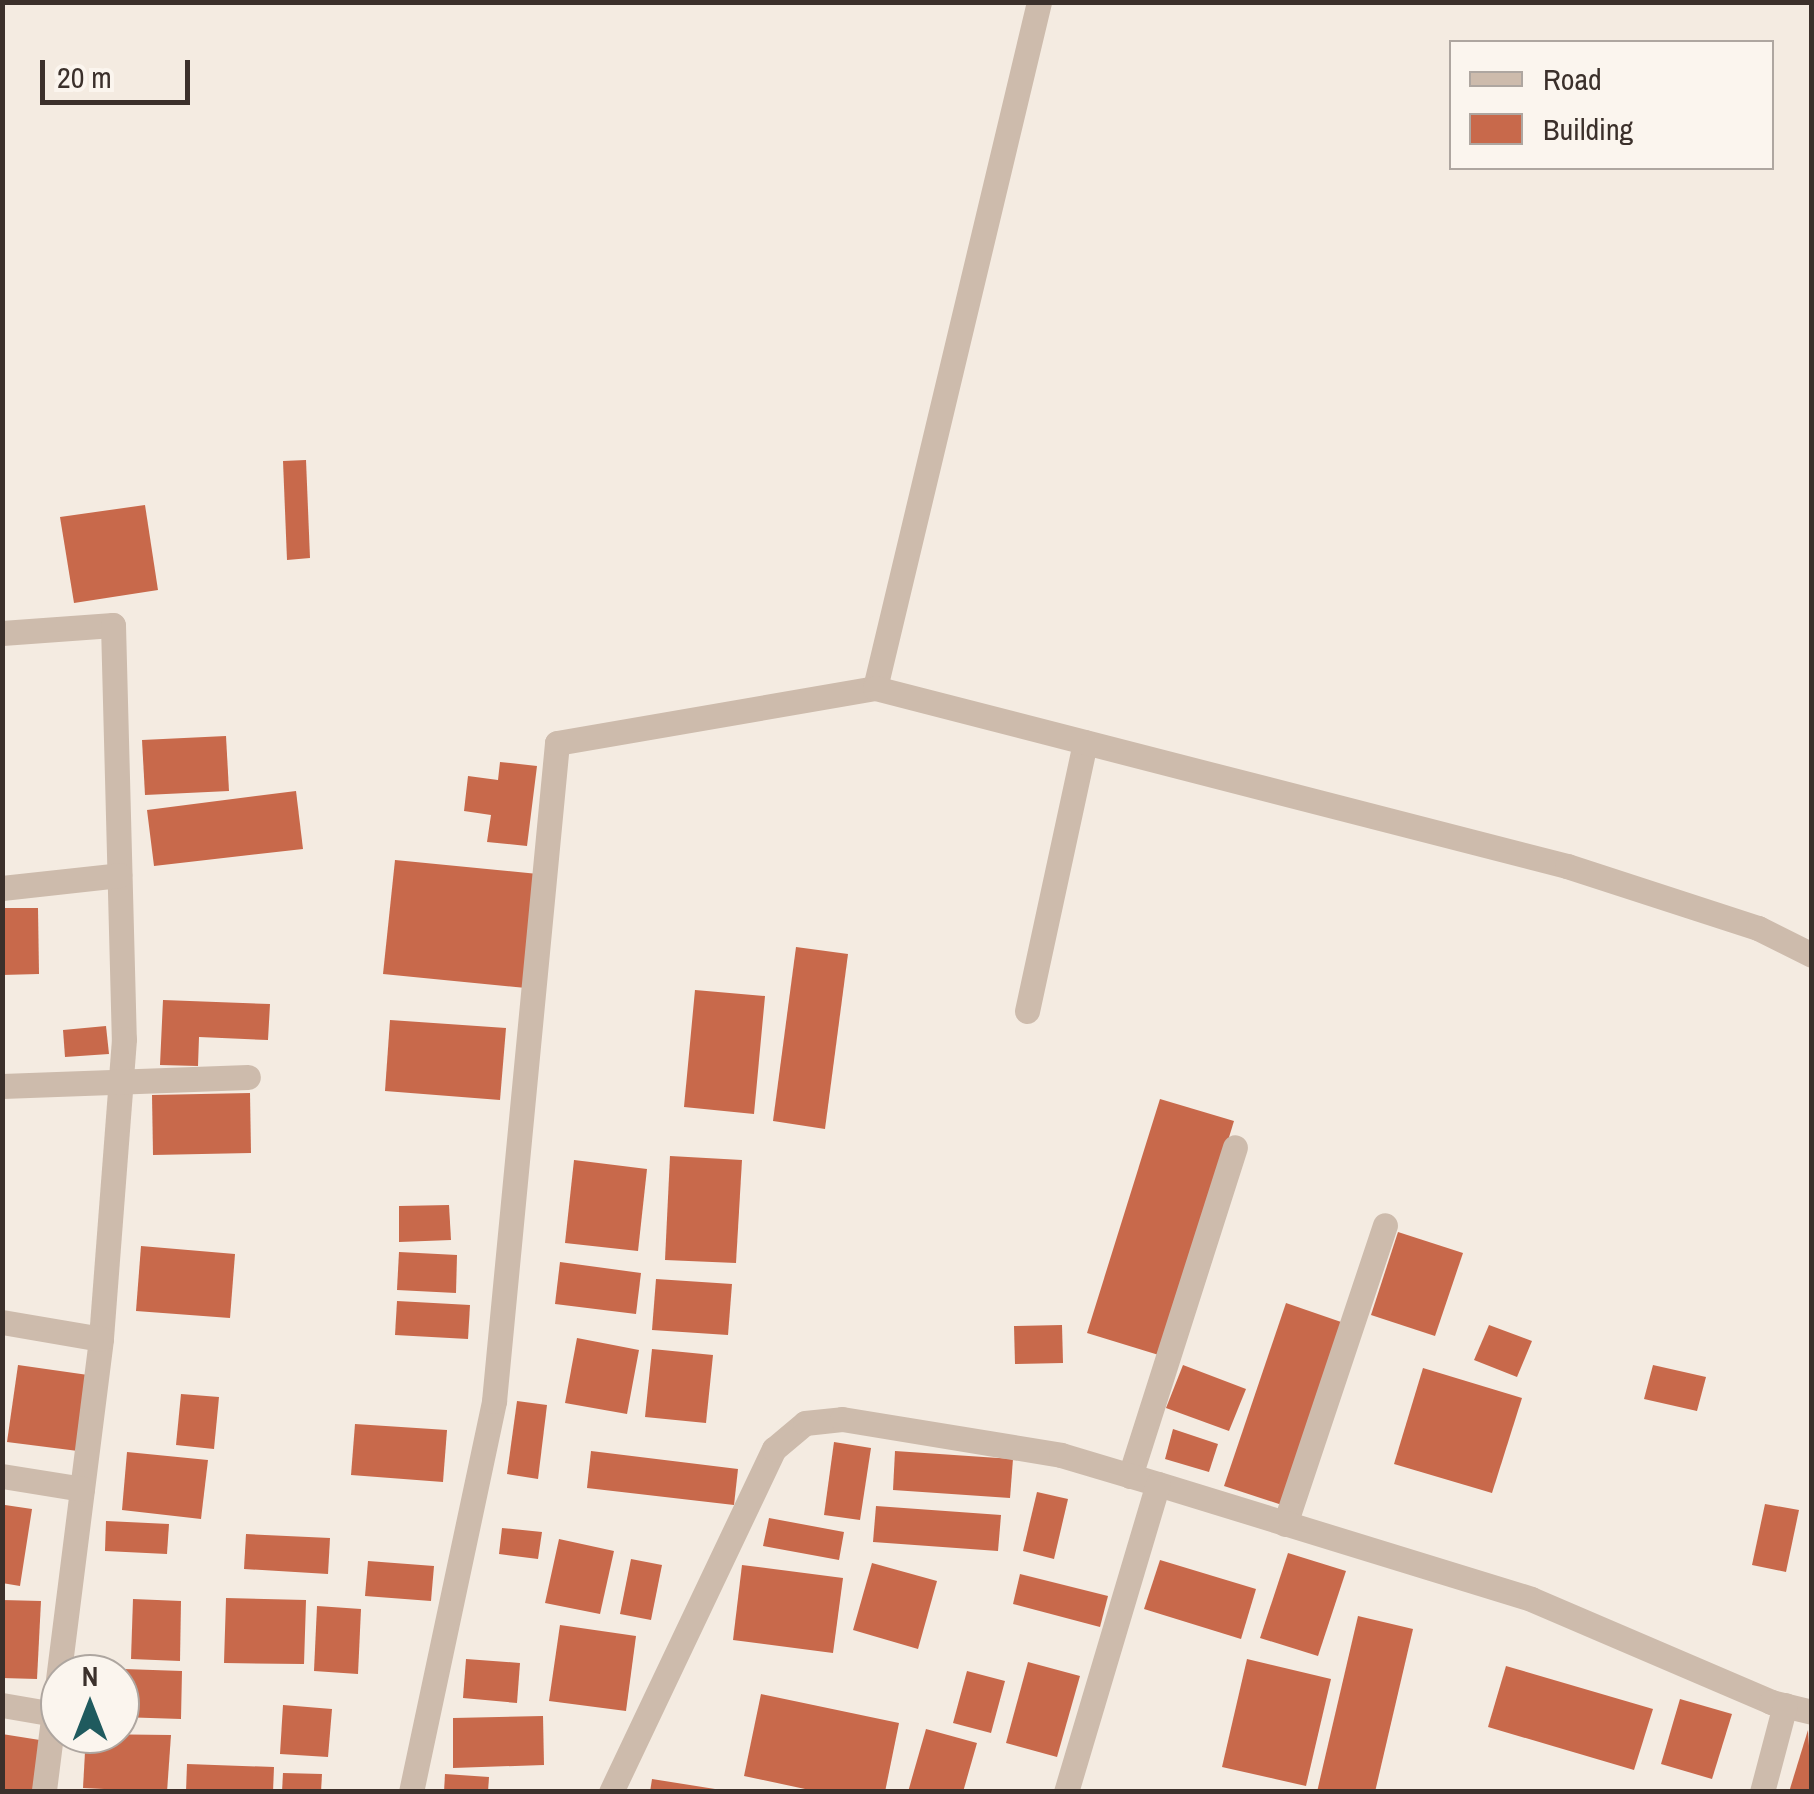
<!DOCTYPE html>
<style>
body{margin:0}
#map{position:relative;width:1814px;height:1794px;overflow:hidden;background:#f4ebe1;font-family:"Archivo Narrow",sans-serif}
div>[style]{position:absolute}
.building>*{inset:0;background:#c8694b}
.minor>*{height:25px;margin:-12.5px;padding:0 12.5px;transform-origin:12.5px;border-radius:12.5px;background:#cdbbac}
.tertiary>*{height:25px;margin:-12.5px;padding:0 12.5px;transform-origin:12.5px;border-radius:12.5px;background:#cdbbac}
span{translate:-50% -50%;white-space:nowrap;text-align:center;line-height:1.15;-webkit-text-stroke:8px #fbf5ee;paint-order:stroke}
.frame{position:absolute;inset:0;border:5px solid #3b302b;pointer-events:none}
.legend{position:absolute;left:1449px;top:40px;width:325px;height:130px;box-sizing:border-box;background:#fbf5ee;border:2px solid #aea6a0;margin:0;padding:12px 18px;list-style:none;font-size:30px;color:#3b302b}
.legend li{display:flex;align-items:center;gap:20px;height:50px}
.legend b{width:50px;border:2px solid #aea6a0}
.north{position:absolute;left:40px;top:1654px;width:100px;height:100px;box-sizing:border-box;background:#fbf5ee;border:2px solid #aea6a0;border-radius:50%;rotate:0deg;font-size:28px;font-weight:700;line-height:40px;text-align:center;color:#3b302b}
.north::after{content:'';display:block;margin:auto;width:35px;height:45px;background:#1f5a5e;clip-path:polygon(50% 0,100% 100%,50% 72%,0 100%)}
.scale{position:absolute;left:40px;top:60px;width:150px;height:45px;box-sizing:border-box;border:5px solid #3b302b;border-top:0;padding-left:12px;font-size:30px;line-height:35px;white-space:nowrap;color:#3b302b;-webkit-text-stroke:8px #fbf5ee;paint-order:stroke}
</style>
<div id="map">
<div class="building">
<i style="clip-path:polygon(306px 460px,310px 558px,287px 560px,283px 461px)"></i>
<i style="clip-path:polygon(145px 505px,158px 590px,74px 603px,60px 517px)"></i>
<i style="clip-path:polygon(226px 736px,229px 791px,145px 795px,142px 740px)"></i>
<i style="clip-path:polygon(500px 762px,537px 766px,527px 846px,487px 842px,491px 815px,464px 811px,468px 776px,498px 780px)"></i>
<i style="clip-path:polygon(296px 791px,303px 849px,154px 866px,147px 810px)"></i>
<i style="clip-path:polygon(395px 860px,538px 874px,526px 988px,383px 974px)"></i>
<i style="clip-path:polygon(2px 908px,38px 908px,39px 974px,2px 975px)"></i>
<i style="clip-path:polygon(796px 947px,848px 954px,825px 1129px,773px 1121px)"></i>
<i style="clip-path:polygon(695px 990px,765px 996px,754px 1114px,684px 1107px)"></i>
<i style="clip-path:polygon(163px 1000px,270px 1004px,268px 1040px,199px 1037px,198px 1066px,160px 1065px)"></i>
<i style="clip-path:polygon(390px 1020px,506px 1028px,500px 1100px,385px 1091px)"></i>
<i style="clip-path:polygon(106px 1026px,109px 1054px,65px 1057px,63px 1030px)"></i>
<i style="clip-path:polygon(250px 1093px,251px 1153px,153px 1155px,152px 1095px)"></i>
<i style="clip-path:polygon(1160px 1099px,1234px 1121px,1162px 1356px,1087px 1333px)"></i>
<i style="clip-path:polygon(670px 1156px,742px 1160px,736px 1263px,665px 1260px)"></i>
<i style="clip-path:polygon(574px 1160px,647px 1169px,638px 1251px,565px 1243px)"></i>
<i style="clip-path:polygon(449px 1205px,451px 1240px,399px 1242px,399px 1206px)"></i>
<i style="clip-path:polygon(1398px 1232px,1463px 1253px,1435px 1336px,1371px 1315px)"></i>
<i style="clip-path:polygon(141px 1246px,235px 1254px,230px 1318px,136px 1311px)"></i>
<i style="clip-path:polygon(399px 1252px,457px 1255px,456px 1293px,397px 1290px)"></i>
<i style="clip-path:polygon(560px 1262px,641px 1273px,636px 1314px,555px 1304px)"></i>
<i style="clip-path:polygon(656px 1279px,732px 1284px,728px 1335px,652px 1330px)"></i>
<i style="clip-path:polygon(397px 1301px,470px 1305px,468px 1339px,395px 1335px)"></i>
<i style="clip-path:polygon(1286px 1303px,1344px 1323px,1282px 1505px,1224px 1486px)"></i>
<i style="clip-path:polygon(1062px 1325px,1063px 1363px,1015px 1364px,1014px 1326px)"></i>
<i style="clip-path:polygon(1489px 1325px,1532px 1341px,1517px 1377px,1474px 1360px)"></i>
<i style="clip-path:polygon(577px 1338px,639px 1350px,627px 1414px,565px 1403px)"></i>
<i style="clip-path:polygon(652px 1349px,713px 1355px,706px 1423px,645px 1417px)"></i>
<i style="clip-path:polygon(18px 1365px,88px 1375px,78px 1451px,7px 1442px)"></i>
<i style="clip-path:polygon(1183px 1365px,1246px 1389px,1229px 1431px,1166px 1408px)"></i>
<i style="clip-path:polygon(1653px 1365px,1706px 1377px,1697px 1411px,1644px 1399px)"></i>
<i style="clip-path:polygon(1423px 1368px,1522px 1398px,1492px 1493px,1394px 1464px)"></i>
<i style="clip-path:polygon(181px 1394px,219px 1397px,214px 1449px,176px 1445px)"></i>
<i style="clip-path:polygon(517px 1401px,547px 1405px,538px 1479px,507px 1474px)"></i>
<i style="clip-path:polygon(355px 1424px,447px 1430px,443px 1482px,351px 1475px)"></i>
<i style="clip-path:polygon(1173px 1429px,1218px 1444px,1209px 1472px,1165px 1459px)"></i>
<i style="clip-path:polygon(834px 1442px,871px 1448px,860px 1520px,824px 1515px)"></i>
<i style="clip-path:polygon(591px 1451px,738px 1469px,734px 1505px,587px 1488px)"></i>
<i style="clip-path:polygon(895px 1451px,1013px 1459px,1010px 1498px,893px 1490px)"></i>
<i style="clip-path:polygon(127px 1452px,208px 1460px,201px 1519px,122px 1510px)"></i>
<i style="clip-path:polygon(1037px 1492px,1068px 1499px,1054px 1559px,1023px 1551px)"></i>
<i style="clip-path:polygon(1765px 1504px,1799px 1510px,1786px 1572px,1752px 1565px)"></i>
<i style="clip-path:polygon(5px 1505px,32px 1509px,20px 1586px,2px 1583px)"></i>
<i style="clip-path:polygon(876px 1506px,1001px 1515px,998px 1551px,873px 1542px)"></i>
<i style="clip-path:polygon(769px 1518px,844px 1532px,839px 1560px,763px 1546px)"></i>
<i style="clip-path:polygon(106px 1521px,169px 1524px,167px 1554px,105px 1551px)"></i>
<i style="clip-path:polygon(502px 1528px,542px 1532px,538px 1559px,499px 1554px)"></i>
<i style="clip-path:polygon(246px 1534px,330px 1538px,328px 1574px,244px 1569px)"></i>
<i style="clip-path:polygon(559px 1539px,614px 1551px,600px 1614px,545px 1603px)"></i>
<i style="clip-path:polygon(1288px 1553px,1346px 1571px,1318px 1656px,1260px 1638px)"></i>
<i style="clip-path:polygon(631px 1559px,662px 1565px,651px 1620px,620px 1614px)"></i>
<i style="clip-path:polygon(1160px 1560px,1256px 1589px,1241px 1639px,1144px 1609px)"></i>
<i style="clip-path:polygon(368px 1561px,434px 1566px,431px 1601px,365px 1596px)"></i>
<i style="clip-path:polygon(872px 1563px,937px 1581px,918px 1649px,853px 1630px)"></i>
<i style="clip-path:polygon(742px 1565px,843px 1578px,833px 1653px,733px 1640px)"></i>
<i style="clip-path:polygon(1020px 1574px,1108px 1596px,1100px 1627px,1013px 1604px)"></i>
<i style="clip-path:polygon(226px 1598px,306px 1600px,304px 1664px,224px 1663px)"></i>
<i style="clip-path:polygon(133px 1599px,181px 1601px,180px 1661px,131px 1659px)"></i>
<i style="clip-path:polygon(2px 1600px,41px 1601px,37px 1679px,2px 1678px)"></i>
<i style="clip-path:polygon(317px 1606px,361px 1609px,358px 1674px,314px 1671px)"></i>
<i style="clip-path:polygon(1358px 1616px,1413px 1629px,1375px 1792px,1317px 1792px)"></i>
<i style="clip-path:polygon(560px 1625px,636px 1636px,626px 1711px,549px 1701px)"></i>
<i style="clip-path:polygon(466px 1659px,520px 1663px,517px 1703px,463px 1698px)"></i>
<i style="clip-path:polygon(1247px 1659px,1331px 1679px,1306px 1786px,1222px 1767px)"></i>
<i style="clip-path:polygon(1028px 1662px,1080px 1676px,1057px 1757px,1006px 1743px)"></i>
<i style="clip-path:polygon(1506px 1666px,1653px 1709px,1634px 1770px,1488px 1727px)"></i>
<i style="clip-path:polygon(94px 1668px,182px 1671px,181px 1719px,120px 1717px,120px 1674px,94px 1674px)"></i>
<i style="clip-path:polygon(967px 1671px,1005px 1681px,991px 1733px,953px 1723px)"></i>
<i style="clip-path:polygon(761px 1694px,899px 1723px,885px 1792px,819px 1792px,744px 1776px)"></i>
<i style="clip-path:polygon(1680px 1699px,1732px 1714px,1712px 1779px,1661px 1764px)"></i>
<i style="clip-path:polygon(283px 1705px,332px 1709px,328px 1757px,280px 1754px)"></i>
<i style="clip-path:polygon(543px 1716px,544px 1765px,453px 1768px,453px 1718px)"></i>
<i style="clip-path:polygon(926px 1729px,977px 1743px,963px 1792px,908px 1792px)"></i>
<i style="clip-path:polygon(1808px 1730px,1812px 1792px,1789px 1792px)"></i>
<i style="clip-path:polygon(2px 1734px,46px 1741px,38px 1792px,2px 1792px)"></i>
<i style="clip-path:polygon(86px 1734px,171px 1735px,167px 1792px,83px 1788px)"></i>
<i style="clip-path:polygon(187px 1764px,274px 1767px,273px 1792px,186px 1792px)"></i>
<i style="clip-path:polygon(283px 1773px,322px 1774px,321px 1792px,282px 1792px)"></i>
<i style="clip-path:polygon(445px 1774px,489px 1777px,488px 1792px,444px 1792px)"></i>
<i style="clip-path:polygon(652px 1779px,715px 1789px,715px 1792px,650px 1792px)"></i>
</div>
<div class="minor">
<i style="left:2px;top:633px;width:111px;rotate:-4.1deg"></i>
<i style="left:113px;top:625px;width:414px;rotate:88.5deg"></i>
<i style="left:124px;top:1039px;width:301px;rotate:94.4deg"></i>
<i style="left:101px;top:1339px;width:457px;rotate:97.2deg"></i>
<i style="left:2px;top:888px;width:118px;rotate:-6.3deg"></i>
<i style="left:1027px;top:1011px;width:275px;rotate:-77.8deg"></i>
<i style="left:2px;top:1086px;width:246px;rotate:-2.1deg"></i>
<i style="left:2px;top:1322px;width:100px;rotate:9.7deg"></i>
<i style="left:2px;top:1476px;width:81px;rotate:9.2deg"></i>
<i style="left:1130px;top:1476px;width:345px;rotate:-72.3deg"></i>
<i style="left:1285px;top:1524px;width:315px;rotate:-71.5deg"></i>
<i style="left:2px;top:1705px;width:53px;rotate:9.8deg"></i>
<i style="left:411px;top:1792px;width:400px;rotate:-78deg"></i>
<i style="left:494px;top:1401px;width:661px;rotate:-84.53deg"></i>
<i style="left:557px;top:743px;width:323px;rotate:-9.8deg"></i>
<i style="left:611px;top:1792px;width:380px;rotate:-64.6deg"></i>
<i style="left:774px;top:1449px;width:40px;rotate:-40deg"></i>
<i style="left:805px;top:1423px;width:37px;rotate:-6deg"></i>
<i style="left:842px;top:1419px;width:222px;rotate:9.3deg"></i>
<i style="left:1061px;top:1455px;width:101px;rotate:16.6deg"></i>
<i style="left:1158px;top:1484px;width:390px;rotate:17.1deg"></i>
<i style="left:1531px;top:1599px;width:261px;rotate:23.2deg"></i>
<i style="left:1771px;top:1702px;width:42px;rotate:13.7deg"></i>
<i style="left:1066px;top:1792px;width:321px;rotate:-73.4deg"></i>
<i style="left:1762px;top:1792px;width:90px;rotate:-75.2deg"></i>
</div>
<div class="tertiary">
<i style="left:1039px;top:2px;width:705px;rotate:103.45deg"></i>
<i style="left:875px;top:688px;width:715px;rotate:14.43deg"></i>
<i style="left:1567px;top:866px;width:201px;rotate:18deg"></i>
<i style="left:1758px;top:928px;width:60px;rotate:26.6deg"></i>
</div>
<div class="frame"></div>
<ul class="legend">
<li><b style="height:12px;background:#cdbbac"></b>Road</li>
<li><b style="height:28px;background:#c8694b"></b>Building</li>
</ul>
<div class="north">N</div>
<div class="scale">20 m</div>
</div>
